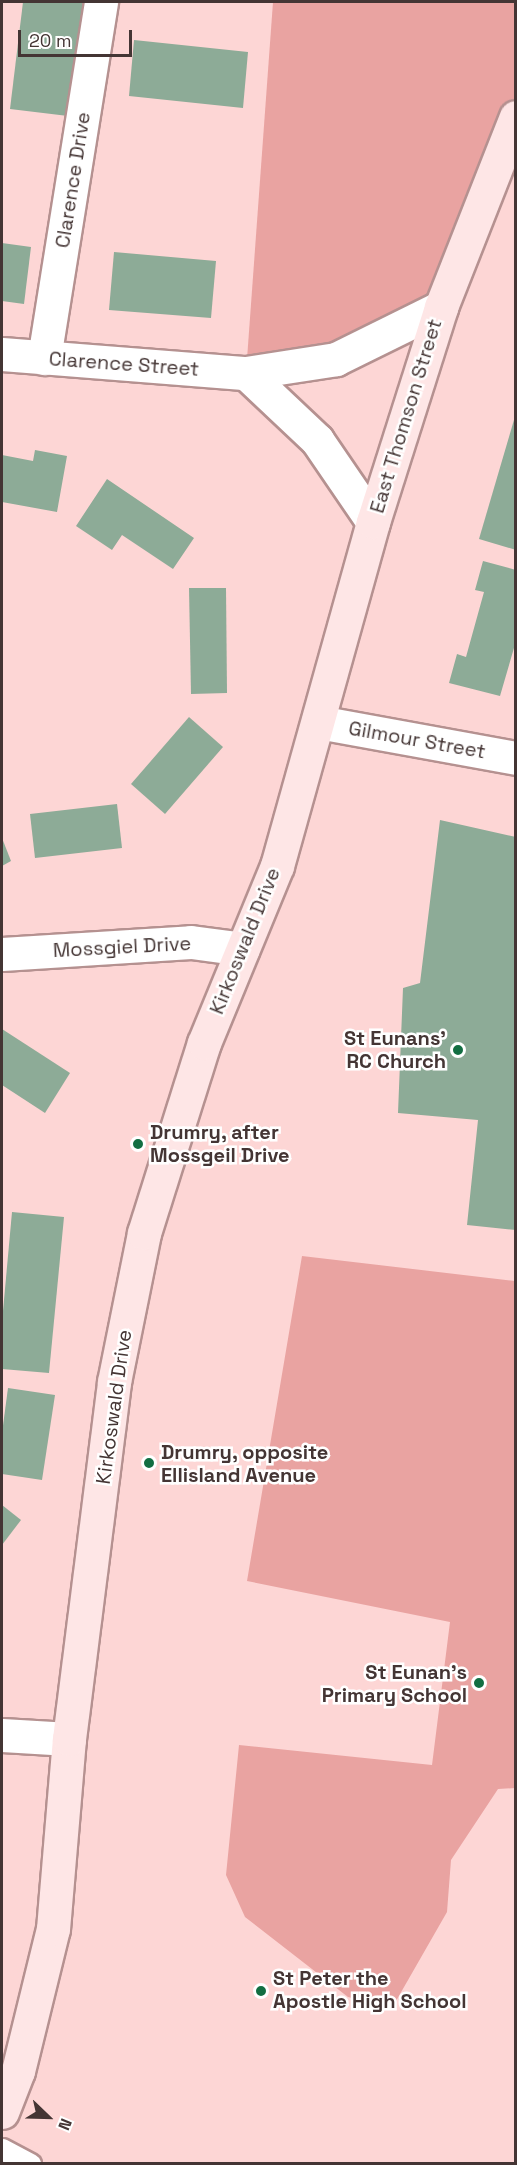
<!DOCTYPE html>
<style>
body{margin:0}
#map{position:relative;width:517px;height:2165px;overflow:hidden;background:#fdd6d5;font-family:"Space Grotesk",sans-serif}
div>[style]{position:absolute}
.green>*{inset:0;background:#e9a3a1}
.building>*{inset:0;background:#8dab97}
.roads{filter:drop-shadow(2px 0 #b59190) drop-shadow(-2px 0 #b59190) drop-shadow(0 2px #b59190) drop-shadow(0 -2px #b59190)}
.lane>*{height:21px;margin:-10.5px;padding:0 10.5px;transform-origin:10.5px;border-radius:10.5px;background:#fff}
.street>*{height:33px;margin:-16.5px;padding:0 16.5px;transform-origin:16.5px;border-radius:16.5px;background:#fff}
.secondary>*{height:33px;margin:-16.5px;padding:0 16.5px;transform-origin:16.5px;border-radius:16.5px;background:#fee6e6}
.dots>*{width:16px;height:16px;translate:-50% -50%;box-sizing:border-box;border:3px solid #fff;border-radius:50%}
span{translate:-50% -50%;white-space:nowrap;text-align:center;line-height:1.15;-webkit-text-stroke:5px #fff;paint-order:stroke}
.street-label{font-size:20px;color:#443534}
.poi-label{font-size:20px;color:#443534;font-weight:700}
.right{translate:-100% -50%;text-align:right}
.left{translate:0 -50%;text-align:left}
.frame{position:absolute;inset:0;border:3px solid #443534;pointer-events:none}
.north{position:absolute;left:18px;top:2087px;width:60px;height:60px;-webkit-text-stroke:4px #fff;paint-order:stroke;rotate:113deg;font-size:16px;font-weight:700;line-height:24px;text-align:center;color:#443534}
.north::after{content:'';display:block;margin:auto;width:21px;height:27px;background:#443534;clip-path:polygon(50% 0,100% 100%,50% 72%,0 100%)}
.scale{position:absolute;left:18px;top:30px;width:114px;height:27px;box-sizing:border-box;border:3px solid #443534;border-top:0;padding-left:8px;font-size:18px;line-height:21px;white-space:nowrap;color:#443534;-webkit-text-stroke:4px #fff;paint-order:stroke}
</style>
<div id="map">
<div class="green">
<i style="clip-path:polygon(273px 2px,515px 2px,515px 117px,441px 307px,246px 373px)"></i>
<i style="clip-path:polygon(302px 1256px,515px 1281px,515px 1788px,498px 1789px,451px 1860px,447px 1912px,392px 2008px,348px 1997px,245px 1917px,226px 1875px,239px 1745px,432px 1765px,450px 1622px,247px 1581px)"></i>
</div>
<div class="building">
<i style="clip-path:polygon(23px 2px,83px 2px,68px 116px,10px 109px)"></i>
<i style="clip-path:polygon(134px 40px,248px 52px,243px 108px,129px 96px)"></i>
<i style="clip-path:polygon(2px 243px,31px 247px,24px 304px,2px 301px)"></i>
<i style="clip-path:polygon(114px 252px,216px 261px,211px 318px,109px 310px)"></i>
<i style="clip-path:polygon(516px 413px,516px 550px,479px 539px)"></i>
<i style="clip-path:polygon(35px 450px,67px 456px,57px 512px,2px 502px,2px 455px,33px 461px)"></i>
<i style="clip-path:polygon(107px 479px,194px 538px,173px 569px,122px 535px,112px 550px,76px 526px)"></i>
<i style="clip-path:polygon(483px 561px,516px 570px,516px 641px,500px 696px,449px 683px,457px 654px,466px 657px,484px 592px,475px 590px)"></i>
<i style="clip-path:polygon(189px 588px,226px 588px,227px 693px,191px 694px)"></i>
<i style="clip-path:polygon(189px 717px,223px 747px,165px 814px,131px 784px)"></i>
<i style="clip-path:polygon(117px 804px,122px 848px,35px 858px,30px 814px)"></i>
<i style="clip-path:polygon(440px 820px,516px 837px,516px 1230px,467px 1225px,478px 1120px,398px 1113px,403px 988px,420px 983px)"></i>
<i style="clip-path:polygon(2px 838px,11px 861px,2px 866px)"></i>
<i style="clip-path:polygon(2px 1029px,70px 1073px,45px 1113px,2px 1085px)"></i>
<i style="clip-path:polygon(12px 1212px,64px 1217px,49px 1373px,2px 1369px,2px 1322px)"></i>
<i style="clip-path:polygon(8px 1388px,55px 1395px,42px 1480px,2px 1474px,2px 1433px)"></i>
<i style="clip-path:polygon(2px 1505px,21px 1520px,2px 1545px)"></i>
</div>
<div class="roads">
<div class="lane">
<i style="left:2px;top:2149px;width:32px;rotate:28deg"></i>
</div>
<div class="street">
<i style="left:2px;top:354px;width:245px;rotate:4.5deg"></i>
<i style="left:246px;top:373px;width:91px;rotate:-8.8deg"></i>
<i style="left:336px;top:359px;width:117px;rotate:-26.3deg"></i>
<i style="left:44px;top:358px;width:361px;rotate:-80.9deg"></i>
<i style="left:246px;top:373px;width:98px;rotate:43.3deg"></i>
<i style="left:317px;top:440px;width:99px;rotate:55.7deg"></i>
<i style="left:318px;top:722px;width:201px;rotate:10.3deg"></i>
<i style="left:2px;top:954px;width:189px;rotate:-3.6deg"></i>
<i style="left:191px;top:942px;width:52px;rotate:7.7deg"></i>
<i style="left:2px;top:1735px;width:67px;rotate:3.4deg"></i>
</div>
<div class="secondary">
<i style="left:2px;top:2112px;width:44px;rotate:-68.7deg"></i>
<i style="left:18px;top:2071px;width:146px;rotate:-76.2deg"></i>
<i style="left:53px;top:1929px;width:191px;rotate:-85.2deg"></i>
<i style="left:69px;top:1739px;width:360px;rotate:-82.8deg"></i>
<i style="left:114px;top:1382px;width:152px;rotate:-78.6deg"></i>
<i style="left:144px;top:1233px;width:199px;rotate:-72.5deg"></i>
<i style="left:204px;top:1043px;width:191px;rotate:-67.6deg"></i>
<i style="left:277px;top:866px;width:357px;rotate:-74.4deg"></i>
<i style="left:373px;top:522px;width:225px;rotate:-72.4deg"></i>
<i style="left:441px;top:307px;width:204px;rotate:-68.5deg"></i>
</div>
</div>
<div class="dots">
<i style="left:458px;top:1050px;background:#126e42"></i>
<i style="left:138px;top:1144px;background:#126e42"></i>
<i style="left:149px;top:1463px;background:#126e42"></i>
<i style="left:479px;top:1683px;background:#126e42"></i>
<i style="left:261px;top:1991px;background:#126e42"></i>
</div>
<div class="street-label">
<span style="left:73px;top:180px;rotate:-81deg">Clarence Drive</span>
<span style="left:124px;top:364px;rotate:4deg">Clarence Street</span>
<span style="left:406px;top:416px;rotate:-73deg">East Thomson Street</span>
<span style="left:417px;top:740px;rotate:10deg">Gilmour Street</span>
<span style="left:245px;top:941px;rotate:-68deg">Kirkoswald Drive</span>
<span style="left:122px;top:947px;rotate:-3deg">Mossgiel Drive</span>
<span style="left:114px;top:1407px;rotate:-82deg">Kirkoswald Drive</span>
</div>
<div class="poi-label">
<span class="right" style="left:446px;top:1050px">St Eunans'<br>RC Church</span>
<span class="left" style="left:150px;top:1144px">Drumry, after<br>Mossgeil Drive</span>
<span class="left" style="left:161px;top:1464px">Drumry, opposite<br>Ellisland Avenue</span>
<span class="right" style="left:467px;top:1684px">St Eunan's<br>Primary School</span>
<span class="left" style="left:273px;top:1990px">St Peter the<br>Apostle High School</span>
</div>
<div class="frame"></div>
<div class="north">N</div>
<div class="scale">20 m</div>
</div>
